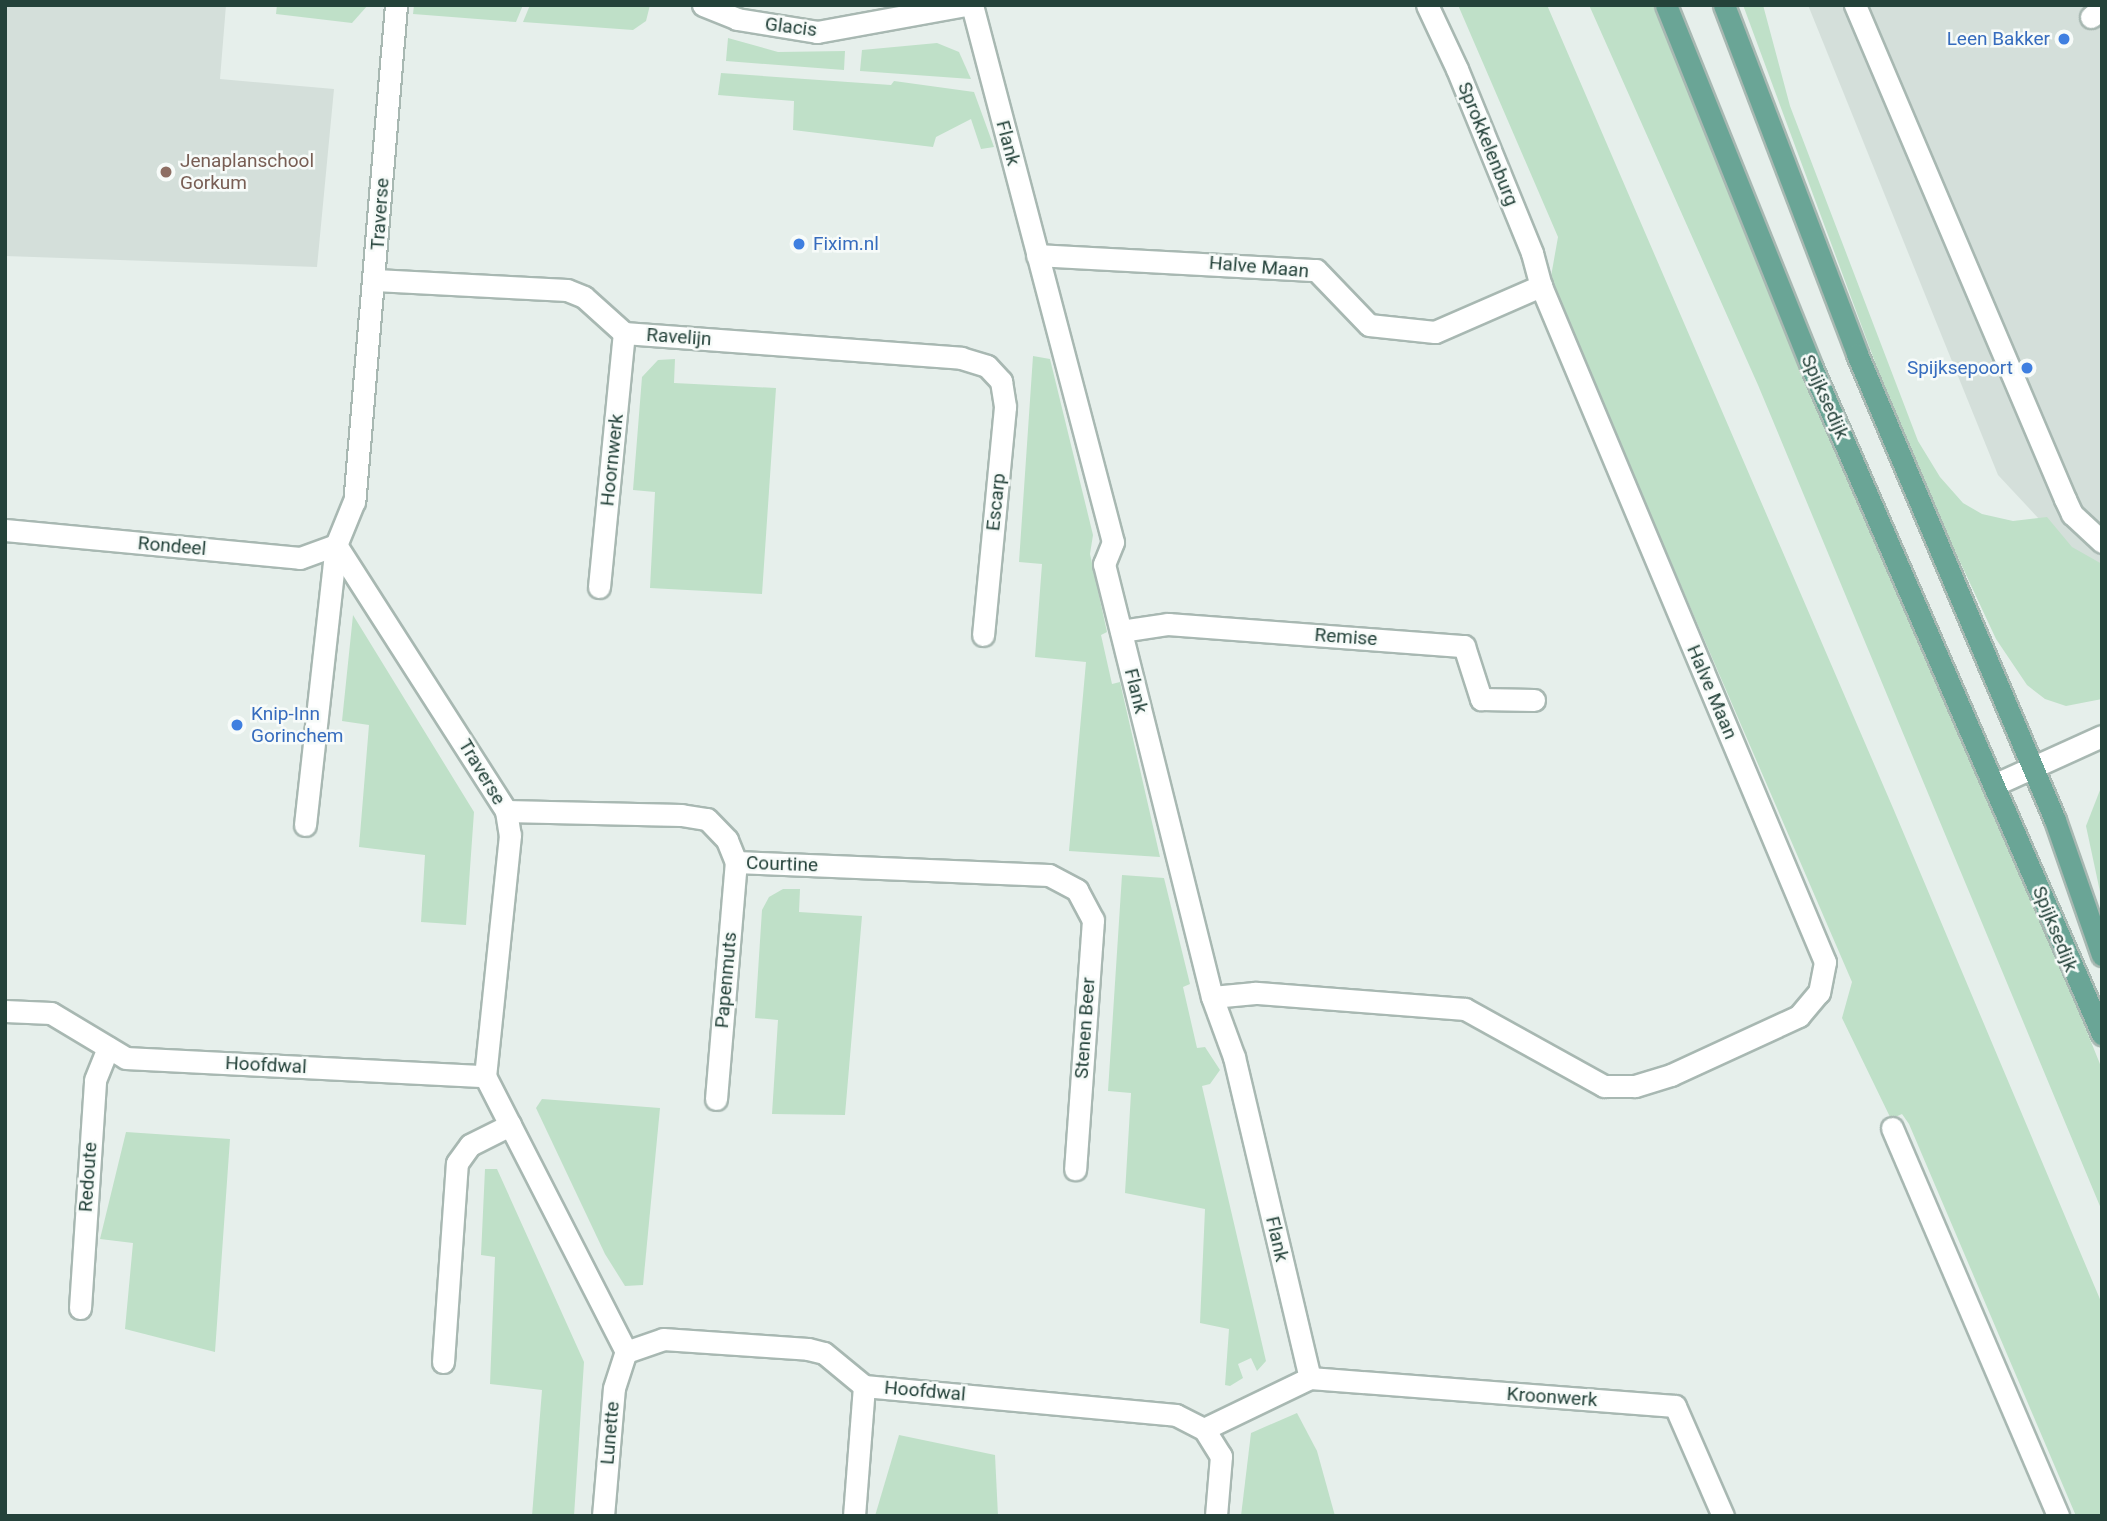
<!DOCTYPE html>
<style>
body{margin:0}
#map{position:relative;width:2107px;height:1521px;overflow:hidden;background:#e6efeb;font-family:Roboto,sans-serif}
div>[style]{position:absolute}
.built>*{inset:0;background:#d4dfda}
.green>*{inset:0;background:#bfe0c8}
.roads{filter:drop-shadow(2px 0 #a8b8b2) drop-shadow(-2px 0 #a8b8b2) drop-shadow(0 2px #a8b8b2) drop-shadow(0 -2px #a8b8b2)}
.minor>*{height:21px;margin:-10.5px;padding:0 10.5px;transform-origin:10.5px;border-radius:10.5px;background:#fff}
.major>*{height:21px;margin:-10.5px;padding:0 10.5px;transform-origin:10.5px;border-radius:10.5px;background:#6aa596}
.dots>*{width:19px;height:19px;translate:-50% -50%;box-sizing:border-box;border:4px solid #f7fbf9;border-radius:50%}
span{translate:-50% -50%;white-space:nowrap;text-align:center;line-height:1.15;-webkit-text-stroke:5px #f7fbf9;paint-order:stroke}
.street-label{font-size:19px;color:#24423a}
.shop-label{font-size:19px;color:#366cbe}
.right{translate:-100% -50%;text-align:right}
.left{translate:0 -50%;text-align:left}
.education-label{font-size:19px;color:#785e54}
.frame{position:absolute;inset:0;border:7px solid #24423a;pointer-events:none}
</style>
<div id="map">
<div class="built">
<i style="clip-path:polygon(5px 5px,226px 5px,220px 79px,334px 89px,317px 267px,5px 256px)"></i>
<i style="clip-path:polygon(1808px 5px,2102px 5px,2102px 576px,2055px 536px,1998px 475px)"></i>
</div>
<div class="green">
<i style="clip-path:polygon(277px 5px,368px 5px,352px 23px,276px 14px)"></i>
<i style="clip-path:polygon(414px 5px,523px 5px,516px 22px,413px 14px)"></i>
<i style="clip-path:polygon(530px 5px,650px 5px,646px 21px,633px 30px,523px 22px)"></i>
<i style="clip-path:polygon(1458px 5px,1547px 5px,1893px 808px,2102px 1304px,2102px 1516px,2076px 1516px,1909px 1124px,1902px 1114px,1891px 1119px,1842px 1018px,1852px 982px,1550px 282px,1558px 237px)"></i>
<i style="clip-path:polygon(1589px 5px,1653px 5px,2042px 920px,2102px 1069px,2102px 1211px,1758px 385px)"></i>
<i style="clip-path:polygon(1743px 5px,1763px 5px,1790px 106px,1918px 441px,1940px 477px,1963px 503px,1982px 514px,2013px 521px,2047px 517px,2072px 547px,2102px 564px,2102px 699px,2066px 706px,2045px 699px,2027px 685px,1996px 639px,1906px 446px)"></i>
<i style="clip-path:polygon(728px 38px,778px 52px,845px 51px,844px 70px,726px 61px)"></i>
<i style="clip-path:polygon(937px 43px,959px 52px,971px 79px,860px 71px,862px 50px)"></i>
<i style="clip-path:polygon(721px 73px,891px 85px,894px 81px,974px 92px,994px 147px,981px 149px,971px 119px,936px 137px,933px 147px,793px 130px,794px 101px,718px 95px)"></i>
<i style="clip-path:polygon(1033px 356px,1050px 359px,1093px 535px,1090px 554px,1107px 632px,1101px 635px,1112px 684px,1120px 682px,1160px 857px,1069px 851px,1086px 662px,1035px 657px,1042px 564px,1019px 562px)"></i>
<i style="clip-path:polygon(675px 359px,674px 383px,776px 388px,762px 594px,650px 588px,655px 492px,633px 490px,642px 377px,658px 360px)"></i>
<i style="clip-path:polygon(353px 615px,474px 812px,466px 925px,421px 922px,425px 855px,359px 847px,369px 725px,342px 721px)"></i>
<i style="clip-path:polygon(2102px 785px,2102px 901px,2086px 826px)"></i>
<i style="clip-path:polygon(1122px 875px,1164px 878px,1190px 984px,1183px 987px,1197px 1048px,1205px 1047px,1220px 1070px,1210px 1084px,1202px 1086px,1266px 1361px,1257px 1371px,1251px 1358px,1238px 1364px,1243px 1378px,1230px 1386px,1225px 1385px,1229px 1329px,1200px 1323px,1205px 1209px,1125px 1193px,1131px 1093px,1108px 1091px)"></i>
<i style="clip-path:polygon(783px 889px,800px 889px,799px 912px,862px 916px,845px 1115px,772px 1114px,778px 1020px,755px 1018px,762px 910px,769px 897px)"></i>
<i style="clip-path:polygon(542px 1099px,660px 1108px,643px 1285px,625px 1286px,605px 1254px,536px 1108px)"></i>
<i style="clip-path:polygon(126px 1132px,230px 1139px,215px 1352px,125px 1329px,133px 1243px,100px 1239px)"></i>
<i style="clip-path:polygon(485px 1169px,497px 1169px,584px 1362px,574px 1516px,532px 1516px,542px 1390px,490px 1384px,495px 1257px,481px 1255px)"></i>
<i style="clip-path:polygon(1297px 1413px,1317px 1451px,1335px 1516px,1241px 1516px,1251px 1433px)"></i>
<i style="clip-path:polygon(899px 1435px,995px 1455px,998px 1516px,875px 1516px)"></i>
</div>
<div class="roads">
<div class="minor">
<i style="left:396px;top:5px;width:498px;rotate:94.8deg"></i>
<i style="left:354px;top:501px;width:48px;rotate:112.2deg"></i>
<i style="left:336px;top:545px;width:316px;rotate:57.4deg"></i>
<i style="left:506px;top:811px;width:24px;rotate:81deg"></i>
<i style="left:510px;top:835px;width:242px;rotate:95.9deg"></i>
<i style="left:703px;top:5px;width:37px;rotate:22deg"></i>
<i style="left:737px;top:19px;width:81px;rotate:9.2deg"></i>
<i style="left:817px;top:32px;width:150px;rotate:-10.3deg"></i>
<i style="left:972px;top:5px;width:555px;rotate:75.29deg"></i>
<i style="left:1113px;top:542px;width:24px;rotate:112deg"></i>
<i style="left:1104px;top:564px;width:446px;rotate:76deg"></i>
<i style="left:1212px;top:997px;width:64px;rotate:69.9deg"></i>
<i style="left:1234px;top:1057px;width:330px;rotate:76.7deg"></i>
<i style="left:1427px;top:5px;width:71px;rotate:64.9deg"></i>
<i style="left:1457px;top:69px;width:199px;rotate:67.8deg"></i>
<i style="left:1532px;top:253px;width:34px;rotate:75deg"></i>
<i style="left:1855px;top:5px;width:537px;rotate:66.97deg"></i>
<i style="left:2065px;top:499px;width:17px;rotate:65deg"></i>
<i style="left:2072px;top:514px;width:41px;rotate:43deg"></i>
<i style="left:2091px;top:17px;width:14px;rotate:-39deg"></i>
<i style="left:1037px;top:255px;width:279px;rotate:3.1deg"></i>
<i style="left:1316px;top:270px;width:76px;rotate:46.1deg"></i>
<i style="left:1369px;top:325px;width:66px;rotate:6.1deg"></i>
<i style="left:1435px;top:332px;width:116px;rotate:-23.5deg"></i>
<i style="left:1541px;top:286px;width:733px;rotate:67.21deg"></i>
<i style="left:1825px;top:962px;width:31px;rotate:101deg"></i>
<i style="left:1819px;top:992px;width:31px;rotate:130deg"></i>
<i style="left:1799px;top:1016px;width:141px;rotate:155.3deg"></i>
<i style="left:1671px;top:1075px;width:38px;rotate:163deg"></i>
<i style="left:1635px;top:1086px;width:31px;rotate:180deg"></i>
<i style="left:1604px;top:1086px;width:159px;rotate:-151deg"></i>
<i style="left:1465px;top:1009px;width:211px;rotate:-175.6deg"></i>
<i style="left:1255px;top:993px;width:43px;rotate:174.7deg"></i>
<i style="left:375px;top:280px;width:192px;rotate:3deg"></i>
<i style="left:567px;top:290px;width:18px;rotate:22deg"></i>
<i style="left:584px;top:297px;width:54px;rotate:42deg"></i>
<i style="left:624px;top:333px;width:338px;rotate:4.2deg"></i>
<i style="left:961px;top:358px;width:27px;rotate:17deg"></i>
<i style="left:987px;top:366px;width:21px;rotate:47deg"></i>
<i style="left:1001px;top:381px;width:26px;rotate:81deg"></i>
<i style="left:1005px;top:407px;width:229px;rotate:95.5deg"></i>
<i style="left:5px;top:530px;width:296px;rotate:5.4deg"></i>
<i style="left:300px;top:558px;width:38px;rotate:-20deg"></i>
<i style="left:599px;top:587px;width:255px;rotate:-84.4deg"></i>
<i style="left:1121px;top:631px;width:48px;rotate:-8.5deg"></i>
<i style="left:1168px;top:624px;width:297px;rotate:4.3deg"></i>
<i style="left:1464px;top:646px;width:56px;rotate:72.2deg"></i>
<i style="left:1481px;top:699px;width:53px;rotate:1.1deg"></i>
<i style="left:1996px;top:784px;width:116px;rotate:-24.4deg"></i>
<i style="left:506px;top:811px;width:175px;rotate:1.3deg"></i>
<i style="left:681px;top:815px;width:26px;rotate:9deg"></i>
<i style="left:707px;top:819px;width:29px;rotate:46deg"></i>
<i style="left:727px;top:840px;width:24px;rotate:68deg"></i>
<i style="left:736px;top:862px;width:313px;rotate:2.4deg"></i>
<i style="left:1049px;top:875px;width:32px;rotate:28deg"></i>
<i style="left:1077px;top:890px;width:34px;rotate:62deg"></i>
<i style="left:1093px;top:920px;width:250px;rotate:94.1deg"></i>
<i style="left:305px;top:825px;width:282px;rotate:-83.7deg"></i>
<i style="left:5px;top:1011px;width:46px;rotate:2.5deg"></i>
<i style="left:51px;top:1013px;width:87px;rotate:31deg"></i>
<i style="left:126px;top:1058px;width:359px;rotate:2.9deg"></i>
<i style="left:485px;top:1076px;width:310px;rotate:62.9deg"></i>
<i style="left:626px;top:1352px;width:39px;rotate:-19deg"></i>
<i style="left:663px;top:1339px;width:145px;rotate:3.9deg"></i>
<i style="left:808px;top:1349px;width:16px;rotate:14deg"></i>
<i style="left:824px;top:1353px;width:52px;rotate:39.5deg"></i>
<i style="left:864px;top:1386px;width:313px;rotate:5.3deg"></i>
<i style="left:1176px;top:1415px;width:31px;rotate:27deg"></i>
<i style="left:1204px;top:1429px;width:118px;rotate:-25.7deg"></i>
<i style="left:716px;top:1099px;width:238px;rotate:-85.2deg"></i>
<i style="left:1892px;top:1128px;width:422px;rotate:66.8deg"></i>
<i style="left:80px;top:1308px;width:228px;rotate:-86.2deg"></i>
<i style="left:95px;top:1080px;width:35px;rotate:-68deg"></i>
<i style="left:443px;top:1362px;width:199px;rotate:-86deg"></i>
<i style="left:457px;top:1163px;width:22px;rotate:-54deg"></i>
<i style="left:470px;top:1145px;width:45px;rotate:-26.6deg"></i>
<i style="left:1310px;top:1378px;width:366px;rotate:4.4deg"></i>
<i style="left:1675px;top:1406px;width:120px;rotate:66.4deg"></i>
<i style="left:1204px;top:1429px;width:32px;rotate:58deg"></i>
<i style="left:1221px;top:1456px;width:60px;rotate:94.8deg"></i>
<i style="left:603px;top:1516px;width:128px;rotate:-85.1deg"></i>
<i style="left:614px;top:1388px;width:38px;rotate:-72deg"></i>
<i style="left:854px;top:1516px;width:130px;rotate:-85.6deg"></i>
</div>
<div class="major">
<i style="left:1666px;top:5px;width:389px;rotate:68.1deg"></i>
<i style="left:1811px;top:366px;width:729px;rotate:66.46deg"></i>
<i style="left:1724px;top:5px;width:373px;rotate:69.1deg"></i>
<i style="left:1857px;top:354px;width:506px;rotate:66.98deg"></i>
<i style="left:2055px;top:820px;width:143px;rotate:70.8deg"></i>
</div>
</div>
<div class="dots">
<i style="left:2064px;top:39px;background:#3f7fe0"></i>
<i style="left:166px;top:172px;background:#8d6e63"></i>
<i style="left:799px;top:244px;background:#3f7fe0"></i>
<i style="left:2027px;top:368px;background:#3f7fe0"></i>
<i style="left:237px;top:725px;background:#3f7fe0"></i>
</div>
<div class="street-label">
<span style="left:791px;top:27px;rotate:7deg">Glacis</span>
<span style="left:1008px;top:143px;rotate:75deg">Flank</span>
<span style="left:1488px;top:144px;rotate:68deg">Sprokkelenburg</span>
<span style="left:380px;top:214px;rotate:-86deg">Traverse</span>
<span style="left:1259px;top:267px;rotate:5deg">Halve Maan</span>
<span style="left:679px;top:337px;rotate:4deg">Ravelijn</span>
<span style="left:1825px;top:397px;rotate:66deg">Spijksedijk</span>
<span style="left:612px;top:460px;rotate:-84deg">Hoornwerk</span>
<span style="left:996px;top:502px;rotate:-84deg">Escarp</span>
<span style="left:172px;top:546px;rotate:5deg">Rondeel</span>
<span style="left:1346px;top:637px;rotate:4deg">Remise</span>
<span style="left:1136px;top:691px;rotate:76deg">Flank</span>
<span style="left:1712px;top:692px;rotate:67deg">Halve Maan</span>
<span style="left:482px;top:772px;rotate:59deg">Traverse</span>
<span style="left:782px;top:864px;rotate:2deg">Courtine</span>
<span style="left:2055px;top:929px;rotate:68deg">Spijksedijk</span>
<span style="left:726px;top:980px;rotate:-85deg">Papenmuts</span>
<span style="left:1085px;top:1028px;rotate:-86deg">Stenen Beer</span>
<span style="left:266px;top:1065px;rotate:3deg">Hoofdwal</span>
<span style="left:88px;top:1177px;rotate:-86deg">Redoute</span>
<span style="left:1277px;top:1239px;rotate:77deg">Flank</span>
<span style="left:925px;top:1391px;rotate:5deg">Hoofdwal</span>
<span style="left:1552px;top:1397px;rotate:4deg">Kroonwerk</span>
<span style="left:610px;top:1433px;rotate:-85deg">Lunette</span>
</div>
<div class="shop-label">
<span class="right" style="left:2050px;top:39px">Leen Bakker</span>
<span class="left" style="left:813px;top:244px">Fixim.nl</span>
<span class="right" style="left:2013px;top:368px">Spijksepoort</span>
<span class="left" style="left:251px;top:725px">Knip-Inn<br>Gorinchem</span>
</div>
<div class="education-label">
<span class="left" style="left:180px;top:172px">Jenaplanschool<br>Gorkum</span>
</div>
<div class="frame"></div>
</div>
